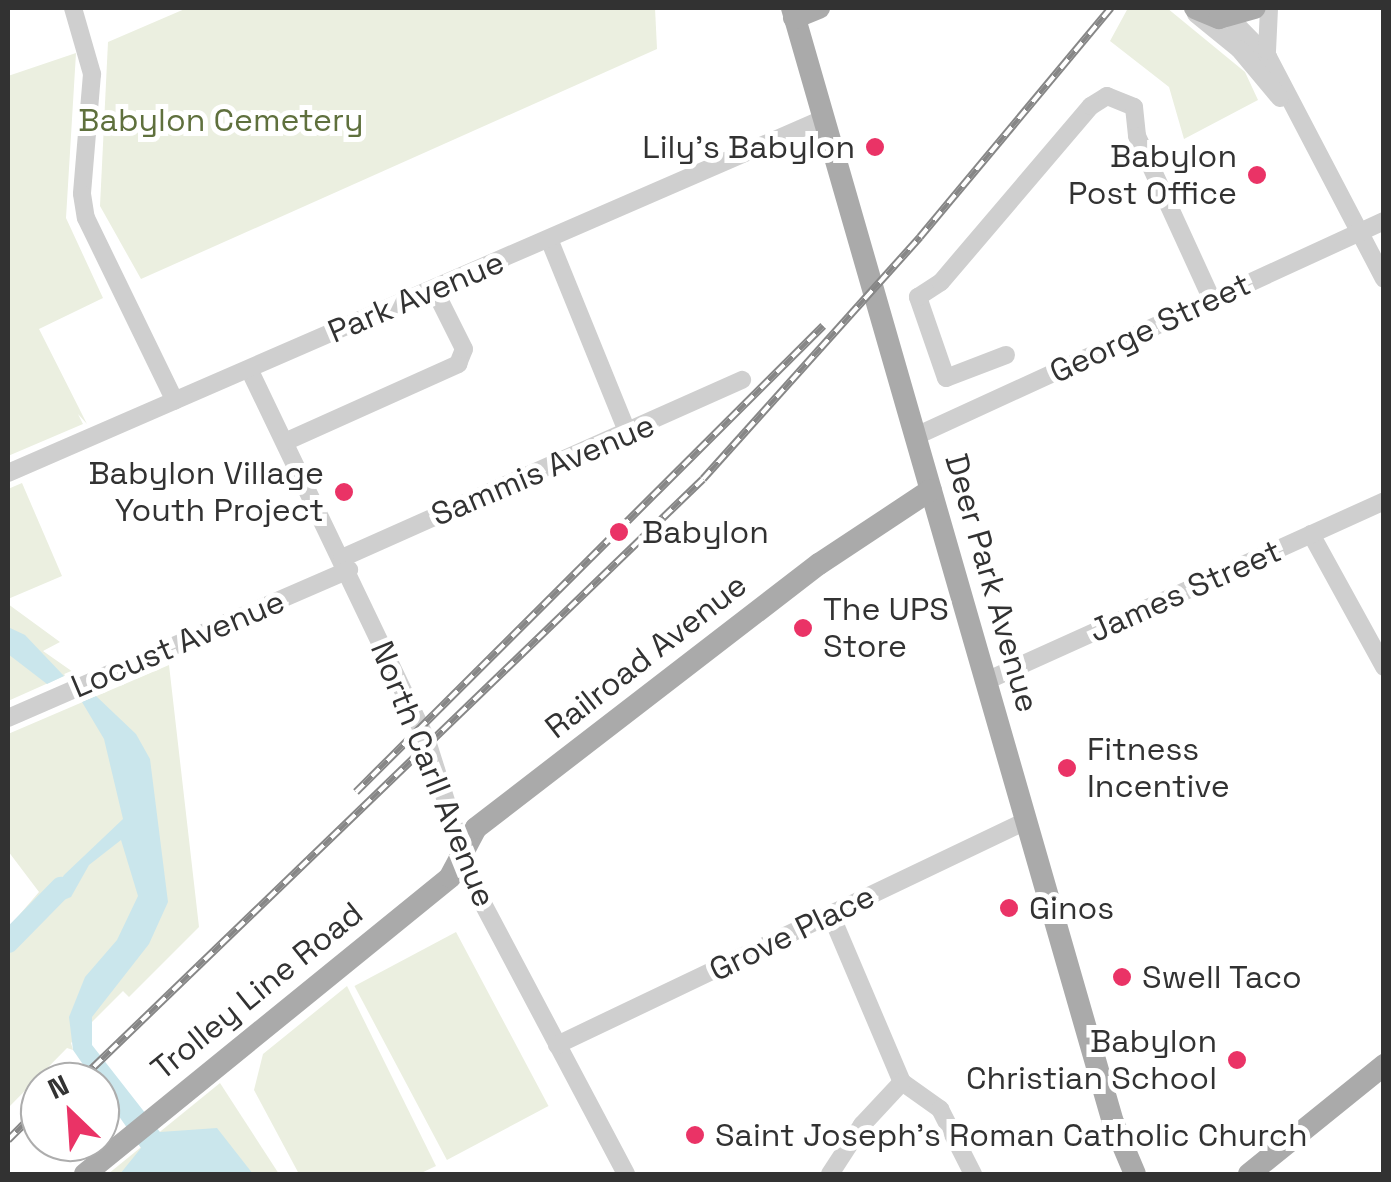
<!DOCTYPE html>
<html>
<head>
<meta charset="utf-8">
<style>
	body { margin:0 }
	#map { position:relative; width:1391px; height:1182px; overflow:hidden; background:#fff; font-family:"Space Grotesk",sans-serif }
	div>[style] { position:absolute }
	.green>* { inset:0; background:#ebefe0; transform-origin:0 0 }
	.water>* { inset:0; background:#cae6ec }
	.river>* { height:22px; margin:-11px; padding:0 11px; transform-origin:11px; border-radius:11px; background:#cae6ec }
	.minor>* { height:18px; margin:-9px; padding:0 9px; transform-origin:9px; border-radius:9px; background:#cfcfcf }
	.major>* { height:22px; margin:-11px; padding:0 11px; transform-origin:11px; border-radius:11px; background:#aaa }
	.rail>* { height:8px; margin-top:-4px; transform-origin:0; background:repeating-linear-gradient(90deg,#fff 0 11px,#878787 0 22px); box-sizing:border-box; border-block:2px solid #878787 }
	.dots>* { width:28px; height:28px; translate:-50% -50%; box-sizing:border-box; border:5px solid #fff; border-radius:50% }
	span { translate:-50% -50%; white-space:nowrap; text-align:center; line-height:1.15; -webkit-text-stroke:10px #fff; paint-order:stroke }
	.park-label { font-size:32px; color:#5f703d }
	.poi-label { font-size:32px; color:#323232 }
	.right { translate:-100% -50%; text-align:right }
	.left { translate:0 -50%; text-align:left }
	.street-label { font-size:32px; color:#323232 }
	.frame { position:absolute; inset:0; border:10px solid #323232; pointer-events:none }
	.north { position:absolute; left:20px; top:1062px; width:100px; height:100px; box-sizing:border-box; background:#fff; border:2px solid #adadad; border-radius:50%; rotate:335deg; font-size:28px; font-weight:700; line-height:40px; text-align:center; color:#323232 }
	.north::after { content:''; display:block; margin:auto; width:35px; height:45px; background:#ea3366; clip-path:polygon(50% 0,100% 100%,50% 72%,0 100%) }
</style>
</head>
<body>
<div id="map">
	<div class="green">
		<i style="clip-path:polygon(187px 8px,655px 8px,657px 49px,141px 279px,100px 206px,108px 42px)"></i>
		<i style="clip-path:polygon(1128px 8px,1167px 8px,1245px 72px,1258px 100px,1184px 139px,1169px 87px,1110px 41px)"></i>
		<i style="clip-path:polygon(76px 53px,66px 218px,103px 298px,39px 329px,87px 424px,78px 414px,83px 424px,8px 456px,8px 76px)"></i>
		<i style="clip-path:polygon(22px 483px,62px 576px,8px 599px,8px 489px)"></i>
		<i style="clip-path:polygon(8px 604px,60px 642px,43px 651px,73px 672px,8px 701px)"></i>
		<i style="clip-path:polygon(169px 665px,199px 927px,129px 997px,123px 991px,71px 1043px,73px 1050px,67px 1048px,8px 1108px,8px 928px,39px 892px,8px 851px,8px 734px)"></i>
		<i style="left:456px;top:932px;width:197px;height:115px;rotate:62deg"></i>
		<i style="clip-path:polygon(347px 986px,436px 1166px,419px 1174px,299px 1174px,254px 1090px,263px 1054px)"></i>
		<i style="clip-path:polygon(220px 1083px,279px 1174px,108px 1174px)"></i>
	</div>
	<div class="water">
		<i style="clip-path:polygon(8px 627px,25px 635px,64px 676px,47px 684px,8px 654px)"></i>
		<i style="clip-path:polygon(96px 696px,136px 734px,150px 759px,168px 902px,149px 944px,92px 1017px,92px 1045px,160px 1132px,217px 1128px,253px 1174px,120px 1174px,141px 1148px,73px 1050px,69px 1017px,85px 977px,117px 940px,138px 896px,121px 840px,89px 865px,71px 897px,44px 908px,64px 875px,123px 819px,104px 739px,82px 702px)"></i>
	</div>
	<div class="river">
		<i style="left:8px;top:942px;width:76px;rotate:-45.5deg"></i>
	</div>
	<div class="minor">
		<i style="left:73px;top:8px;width:69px;rotate:73.9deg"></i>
		<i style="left:92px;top:74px;width:120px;rotate:94.8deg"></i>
		<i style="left:82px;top:194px;width:24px;rotate:81deg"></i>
		<i style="left:86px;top:218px;width:203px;rotate:64.1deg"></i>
		<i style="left:1224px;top:12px;width:63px;rotate:45.6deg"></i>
		<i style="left:1268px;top:57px;width:250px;rotate:62.4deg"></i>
		<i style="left:1196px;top:14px;width:55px;rotate:39.1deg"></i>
		<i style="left:1239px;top:49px;width:64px;rotate:50.1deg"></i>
		<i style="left:1267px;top:51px;width:43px;rotate:-87.3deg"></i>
		<i style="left:549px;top:239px;width:210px;rotate:67.9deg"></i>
		<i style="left:1006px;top:355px;width:64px;rotate:159deg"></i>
		<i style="left:946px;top:378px;width:86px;rotate:-109.1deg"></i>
		<i style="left:918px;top:297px;width:27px;rotate:-33deg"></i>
		<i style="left:941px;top:282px;width:231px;rotate:-49.6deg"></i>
		<i style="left:1091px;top:106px;width:19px;rotate:-32deg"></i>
		<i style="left:1107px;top:96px;width:29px;rotate:22deg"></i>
		<i style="left:1134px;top:107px;width:29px;rotate:84deg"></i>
		<i style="left:1137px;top:136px;width:180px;rotate:65.4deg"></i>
		<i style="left:249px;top:369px;width:412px;rotate:64.4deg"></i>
		<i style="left:427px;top:741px;width:149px;rotate:72.4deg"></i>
		<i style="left:472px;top:883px;width:329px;rotate:62.1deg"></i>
		<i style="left:916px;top:436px;width:515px;rotate:-24.67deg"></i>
		<i style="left:287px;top:441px;width:188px;rotate:-24.2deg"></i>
		<i style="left:458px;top:364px;width:16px;rotate:-68deg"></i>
		<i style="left:464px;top:349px;width:67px;rotate:-116.6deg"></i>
		<i style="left:8px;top:473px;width:889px;rotate:-23.48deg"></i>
		<i style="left:1311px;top:534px;width:152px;rotate:61.2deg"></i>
		<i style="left:342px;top:558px;width:438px;rotate:-24deg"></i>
		<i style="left:986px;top:681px;width:437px;rotate:-24.3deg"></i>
		<i style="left:8px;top:718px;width:372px;rotate:-23.5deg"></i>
		<i style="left:831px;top:915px;width:181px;rotate:67deg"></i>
		<i style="left:902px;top:1082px;width:47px;rotate:35.4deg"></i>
		<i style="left:940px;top:1109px;width:73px;rotate:63.1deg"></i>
		<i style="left:557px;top:1045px;width:520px;rotate:-25.53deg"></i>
		<i style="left:830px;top:1174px;width:59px;rotate:-56.9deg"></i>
		<i style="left:862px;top:1125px;width:59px;rotate:-47.1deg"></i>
	</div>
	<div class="major">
		<i style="left:792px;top:8px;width:1159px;rotate:73.93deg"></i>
		<i style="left:1113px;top:1122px;width:56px;rotate:67.1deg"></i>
		<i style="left:1195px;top:8px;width:26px;rotate:23deg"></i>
		<i style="left:1219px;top:18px;width:37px;rotate:-16deg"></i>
		<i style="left:794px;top:18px;width:27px;rotate:-22deg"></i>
		<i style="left:85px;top:1174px;width:471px;rotate:-39.1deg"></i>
		<i style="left:450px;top:877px;width:55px;rotate:-62deg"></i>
		<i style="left:476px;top:828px;width:433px;rotate:-37.6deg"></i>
		<i style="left:819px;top:564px;width:134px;rotate:-33.5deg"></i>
		<i style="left:1249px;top:1174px;width:174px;rotate:-38.9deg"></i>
	</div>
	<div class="rail">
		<i style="left:356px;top:792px;width:660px;rotate:-44.94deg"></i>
		<i style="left:78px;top:1082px;width:868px;rotate:-43.97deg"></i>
		<i style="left:703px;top:479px;width:325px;rotate:-48.1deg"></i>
		<i style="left:920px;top:237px;width:298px;rotate:-50.2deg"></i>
		<i style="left:8px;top:1140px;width:45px;rotate:-45deg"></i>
	</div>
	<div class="dots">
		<i style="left:875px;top:147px;background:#ea3366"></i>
		<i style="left:1257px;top:175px;background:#ea3366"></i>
		<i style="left:344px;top:492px;background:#ea3366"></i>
		<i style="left:619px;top:532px;background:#ea3366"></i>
		<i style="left:803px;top:628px;background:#ea3366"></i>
		<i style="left:1067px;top:768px;background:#ea3366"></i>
		<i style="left:1009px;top:908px;background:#ea3366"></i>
		<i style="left:1122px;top:977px;background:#ea3366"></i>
		<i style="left:1237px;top:1060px;background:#ea3366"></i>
		<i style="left:695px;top:1135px;background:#ea3366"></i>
	</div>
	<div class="park-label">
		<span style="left:221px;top:120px">Babylon Cemetery</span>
	</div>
	<div class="poi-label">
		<span class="right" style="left:855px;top:147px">Lily's Babylon</span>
		<span class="right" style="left:1237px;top:175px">Babylon<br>Post Office</span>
		<span class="right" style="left:324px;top:492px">Babylon Village<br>Youth Project</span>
		<span class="left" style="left:642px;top:532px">Babylon</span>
		<span class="left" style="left:823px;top:628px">The UPS<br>Store</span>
		<span class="left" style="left:1087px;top:768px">Fitness<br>Incentive</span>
		<span class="left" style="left:1029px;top:908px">Ginos</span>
		<span class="left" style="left:1142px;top:977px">Swell Taco</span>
		<span class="right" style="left:1217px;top:1060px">Babylon<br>Christian School</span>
		<span class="left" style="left:715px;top:1135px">Saint Joseph's Roman Catholic Church</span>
	</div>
	<div class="street-label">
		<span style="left:416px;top:297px;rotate:-23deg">Park Avenue</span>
		<span style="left:1150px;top:328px;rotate:-25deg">George Street</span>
		<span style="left:543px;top:470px;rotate:-23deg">Sammis Avenue</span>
		<span style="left:992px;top:583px;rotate:74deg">Deer Park Avenue</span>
		<span style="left:1185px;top:591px;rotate:-24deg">James Street</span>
		<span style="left:178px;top:644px;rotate:-23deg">Locust Avenue</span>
		<span style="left:646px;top:656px;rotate:-38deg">Railroad Avenue</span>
		<span style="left:433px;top:774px;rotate:68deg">North Carll Avenue</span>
		<span style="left:792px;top:933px;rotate:-26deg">Grove Place</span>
		<span style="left:257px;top:991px;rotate:-39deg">Trolley Line Road</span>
	</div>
	<div class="frame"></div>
	<div class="north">N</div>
</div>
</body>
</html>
